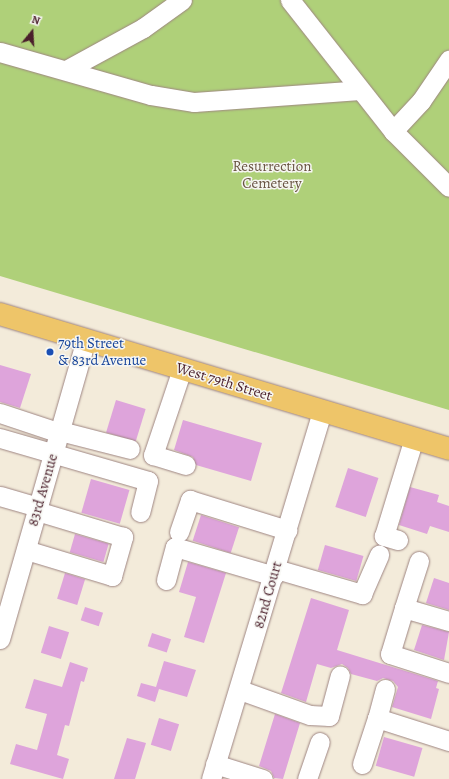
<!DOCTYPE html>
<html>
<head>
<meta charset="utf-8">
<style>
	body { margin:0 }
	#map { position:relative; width:449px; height:779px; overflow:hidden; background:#f3ebda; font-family:Alegreya,serif }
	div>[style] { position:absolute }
	.green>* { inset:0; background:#afd079 }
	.building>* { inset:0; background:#dea4db; transform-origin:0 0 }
	.roads { filter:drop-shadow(0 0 1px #9e8582) drop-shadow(0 0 1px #9e8582) }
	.minor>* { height:19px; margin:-9.5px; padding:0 9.5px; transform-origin:9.5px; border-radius:9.5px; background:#fff }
	.major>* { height:22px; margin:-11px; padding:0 11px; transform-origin:11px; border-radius:11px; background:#eec569 }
	.dots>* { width:11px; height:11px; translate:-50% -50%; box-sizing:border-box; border:2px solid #f6f6f2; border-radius:50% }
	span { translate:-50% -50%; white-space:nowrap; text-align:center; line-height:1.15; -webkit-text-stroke:3px #f6f6f2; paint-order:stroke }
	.park-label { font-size:15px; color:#685442 }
	.transit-label { font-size:15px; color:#164399 }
	.left { translate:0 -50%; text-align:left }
	.street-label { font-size:15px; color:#4a1f2b }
	.north { position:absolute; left:12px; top:12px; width:40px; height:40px; -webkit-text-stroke:3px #f6f6f2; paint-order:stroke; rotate:18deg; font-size:11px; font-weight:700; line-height:16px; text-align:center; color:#4a1f2b }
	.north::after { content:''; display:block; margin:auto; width:14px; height:18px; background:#4a1f2b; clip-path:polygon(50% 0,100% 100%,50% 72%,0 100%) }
</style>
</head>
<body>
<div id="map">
	<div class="green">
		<i style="clip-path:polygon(0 0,449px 0,449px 410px,0 276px)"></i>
	</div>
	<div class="building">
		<i style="clip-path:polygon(0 365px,31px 374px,20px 408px,0 402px)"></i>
		<i style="left:116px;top:400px;width:31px;height:34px;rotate:17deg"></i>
		<i style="clip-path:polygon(183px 420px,262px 443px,251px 481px,196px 465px,193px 457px,174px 450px)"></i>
		<i style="left:348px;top:468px;width:32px;height:41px;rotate:18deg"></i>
		<i style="left:91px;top:479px;width:40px;height:35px;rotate:16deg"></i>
		<i style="clip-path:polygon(410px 487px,439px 495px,437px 502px,449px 506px,449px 532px,430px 526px,427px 534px,399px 525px)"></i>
		<i style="left:201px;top:515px;width:40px;height:27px;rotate:18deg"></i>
		<i style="left:75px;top:534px;width:35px;height:19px;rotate:16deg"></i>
		<i style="left:325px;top:545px;width:40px;height:26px;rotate:16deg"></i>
		<i style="clip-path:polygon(188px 562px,226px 573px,204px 643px,184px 637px,196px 597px,179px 592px)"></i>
		<i style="left:65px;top:573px;width:21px;height:27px;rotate:17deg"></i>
		<i style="clip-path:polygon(434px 578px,449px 583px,449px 610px,426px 603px)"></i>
		<i style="clip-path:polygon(311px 598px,349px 610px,337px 650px,438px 681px,436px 688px,439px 689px,431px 719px,392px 707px,398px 687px,393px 681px,383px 678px,377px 681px,351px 674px,348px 668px,342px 664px,331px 668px,317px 664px,306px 702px,281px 693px)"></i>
		<i style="left:85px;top:607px;width:19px;height:14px;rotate:18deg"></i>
		<i style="clip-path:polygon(422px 625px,449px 632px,444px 660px,414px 650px)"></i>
		<i style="left:49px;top:626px;width:21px;height:28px;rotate:17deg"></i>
		<i style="left:152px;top:633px;width:20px;height:14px;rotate:18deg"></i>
		<i style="clip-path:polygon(164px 661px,196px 670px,187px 697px,159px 689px,155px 702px,137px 696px,141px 683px,156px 687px)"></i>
		<i style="clip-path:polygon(70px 662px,88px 668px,84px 682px,81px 681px,69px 726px,65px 725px,57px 755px,69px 759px,63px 779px,10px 764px,16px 744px,37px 750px,47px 714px,25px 708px,34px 679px,62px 687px)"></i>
		<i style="clip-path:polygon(275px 714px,300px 723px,283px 779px,274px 778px,271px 771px,259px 766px)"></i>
		<i style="left:159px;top:718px;width:21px;height:28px;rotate:17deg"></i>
		<i style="left:384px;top:737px;width:40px;height:30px;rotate:16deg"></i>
		<i style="clip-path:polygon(127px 738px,146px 743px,135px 779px,114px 779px)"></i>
	</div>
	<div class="roads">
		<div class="minor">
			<i style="left:290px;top:0;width:167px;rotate:51.8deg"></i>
			<i style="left:393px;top:131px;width:79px;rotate:45deg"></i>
			<i style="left:0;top:52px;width:157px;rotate:15.9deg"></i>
			<i style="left:151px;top:95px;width:44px;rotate:9.2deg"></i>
			<i style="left:194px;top:102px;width:166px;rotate:-4.1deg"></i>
			<i style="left:66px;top:70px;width:88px;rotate:-28.6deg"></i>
			<i style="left:143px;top:28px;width:48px;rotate:-35.7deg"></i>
			<i style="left:393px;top:131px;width:41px;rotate:-47deg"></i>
			<i style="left:421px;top:101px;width:50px;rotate:-55.7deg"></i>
			<i style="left:182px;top:369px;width:91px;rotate:108.6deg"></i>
			<i style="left:153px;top:455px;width:34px;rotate:17deg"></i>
			<i style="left:0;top:413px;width:63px;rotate:18.4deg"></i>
			<i style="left:60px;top:431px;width:72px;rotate:14.4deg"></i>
			<i style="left:0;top:438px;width:154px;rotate:16.2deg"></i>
			<i style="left:148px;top:481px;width:32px;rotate:104deg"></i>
			<i style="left:0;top:496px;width:40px;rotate:16deg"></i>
			<i style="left:179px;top:532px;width:34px;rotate:-71deg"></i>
			<i style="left:190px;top:500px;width:102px;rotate:17.2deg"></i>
			<i style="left:398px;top:540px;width:15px;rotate:-164deg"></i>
			<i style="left:384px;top:536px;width:102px;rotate:-73deg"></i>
			<i style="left:26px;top:550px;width:90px;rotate:16.8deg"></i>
			<i style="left:112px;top:576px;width:41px;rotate:-74.2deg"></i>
			<i style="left:123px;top:537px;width:90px;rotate:-163.2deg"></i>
			<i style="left:419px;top:561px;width:49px;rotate:107.7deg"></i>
			<i style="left:404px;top:608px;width:47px;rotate:16.1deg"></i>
			<i style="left:276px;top:569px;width:90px;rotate:16.2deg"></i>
			<i style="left:362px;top:594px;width:43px;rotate:-66.4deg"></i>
			<i style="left:166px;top:580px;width:34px;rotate:-75deg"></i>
			<i style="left:175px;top:547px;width:103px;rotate:16.3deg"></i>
			<i style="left:404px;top:608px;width:48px;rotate:106.9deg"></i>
			<i style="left:390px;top:654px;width:62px;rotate:17.9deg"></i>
			<i style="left:0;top:639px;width:311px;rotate:-74deg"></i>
			<i style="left:385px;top:689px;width:30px;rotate:105deg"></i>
			<i style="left:377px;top:718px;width:76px;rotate:17.7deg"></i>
			<i style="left:240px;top:690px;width:74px;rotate:19.7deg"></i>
			<i style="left:310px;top:715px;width:19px;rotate:3deg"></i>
			<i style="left:329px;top:716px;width:42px;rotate:-75deg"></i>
			<i style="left:215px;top:764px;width:50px;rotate:17.4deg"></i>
			<i style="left:362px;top:764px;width:48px;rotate:-71.9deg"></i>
			<i style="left:211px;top:779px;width:384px;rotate:-73.2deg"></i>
			<i style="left:307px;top:779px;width:39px;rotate:-71deg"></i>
		</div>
		<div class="major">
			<i style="left:0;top:314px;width:469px;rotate:16.7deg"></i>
		</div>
	</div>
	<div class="dots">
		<i style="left:50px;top:352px;background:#1a4fb4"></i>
	</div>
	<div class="park-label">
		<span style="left:272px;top:175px">Resurrection<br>Cemetery</span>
	</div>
	<div class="transit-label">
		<span class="left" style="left:58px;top:352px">79th Street<br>&amp; 83rd Avenue</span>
	</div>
	<div class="street-label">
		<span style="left:224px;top:382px;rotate:17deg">West 79th Street</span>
		<span style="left:43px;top:490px;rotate:-74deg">83rd Avenue</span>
		<span style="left:268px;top:595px;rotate:-74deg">82nd Court</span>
	</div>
	<div class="north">N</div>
</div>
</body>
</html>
